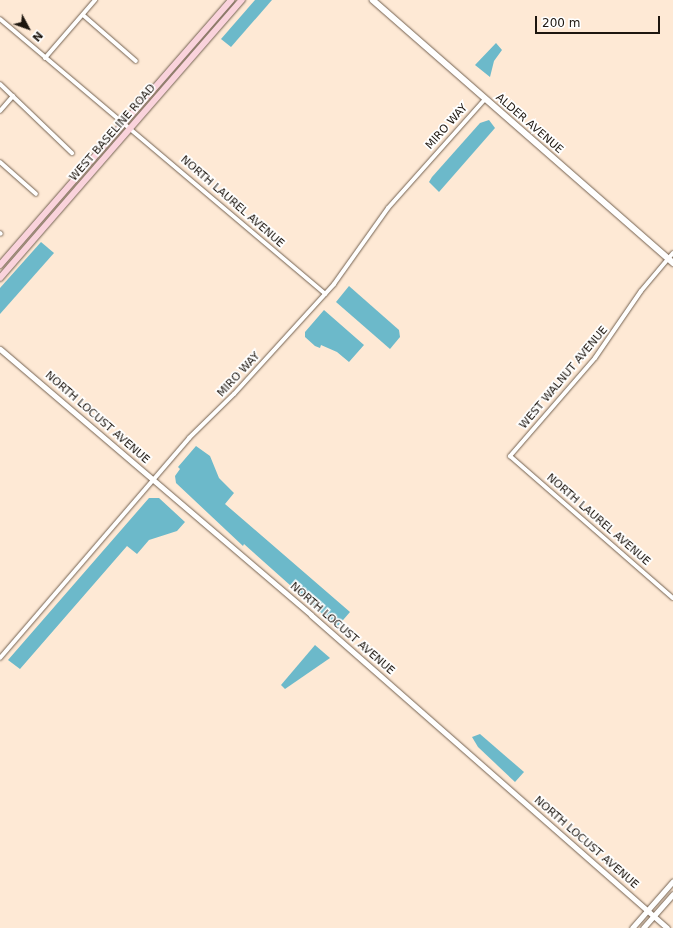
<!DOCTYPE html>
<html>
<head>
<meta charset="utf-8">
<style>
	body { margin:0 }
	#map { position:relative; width:673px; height:928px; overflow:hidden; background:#fee9d5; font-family:"DejaVu Sans",sans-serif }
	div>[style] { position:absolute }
	.water>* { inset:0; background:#6cb9ca }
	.roads { filter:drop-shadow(0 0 1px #736150) drop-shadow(0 0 1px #736150) }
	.minor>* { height:4px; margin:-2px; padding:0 2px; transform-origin:2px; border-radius:2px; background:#fff }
	.tertiary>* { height:5px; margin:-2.5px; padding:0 2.5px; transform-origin:2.5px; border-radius:2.5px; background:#fff }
	.secondary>* { height:5.5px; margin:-2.75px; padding:0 2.75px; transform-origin:2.75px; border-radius:2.75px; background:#fff }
	.primary>* { height:6px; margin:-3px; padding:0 3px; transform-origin:3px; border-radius:3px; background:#fad3dc }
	span { translate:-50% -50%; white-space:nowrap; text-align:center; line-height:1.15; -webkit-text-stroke:3.5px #fff; paint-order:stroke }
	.street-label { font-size:11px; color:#1d160f }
	.north { position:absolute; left:8px; top:8px; width:40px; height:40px; -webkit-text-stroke:3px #fff; paint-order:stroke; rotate:131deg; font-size:11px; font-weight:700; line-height:16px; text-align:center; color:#1d160f }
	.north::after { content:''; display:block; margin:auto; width:14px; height:18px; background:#1d160f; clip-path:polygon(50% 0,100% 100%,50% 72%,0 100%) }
	.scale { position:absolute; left:535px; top:16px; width:125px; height:18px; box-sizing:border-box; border:2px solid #1d160f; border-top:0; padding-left:5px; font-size:12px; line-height:14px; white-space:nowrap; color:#1d160f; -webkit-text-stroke:3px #fff; paint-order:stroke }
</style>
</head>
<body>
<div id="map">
	<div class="water">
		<i style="clip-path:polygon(255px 0,272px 0,231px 47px,221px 39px)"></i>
		<i style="clip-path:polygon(496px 43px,502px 50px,494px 61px,490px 77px,475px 65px)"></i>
		<i style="clip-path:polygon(489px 120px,495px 128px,439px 192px,429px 182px,432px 177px,480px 123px)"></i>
		<i style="clip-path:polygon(41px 242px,54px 253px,0 314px,0 288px)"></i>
		<i style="clip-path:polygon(349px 286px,399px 330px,400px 337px,390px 349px,336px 302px)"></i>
		<i style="clip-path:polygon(324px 310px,364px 345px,349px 362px,337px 352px,321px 345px,320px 348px,315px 346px,305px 337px,305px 332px)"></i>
		<i style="clip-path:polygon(196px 446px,210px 456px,219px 478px,234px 493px,225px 504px,350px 612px,337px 627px,244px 544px,243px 546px,176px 483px,175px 476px,180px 469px,178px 467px)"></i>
		<i style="clip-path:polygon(149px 498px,159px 498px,185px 522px,177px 531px,149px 540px,137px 554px,127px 546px,20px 669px,8px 660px)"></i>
		<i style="clip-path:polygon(315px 645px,330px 658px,285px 689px,281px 685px)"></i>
		<i style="clip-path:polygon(480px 734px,524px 772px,515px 782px,478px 747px,472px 737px)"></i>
	</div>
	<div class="roads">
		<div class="minor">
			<i style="left:83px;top:15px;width:70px;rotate:41deg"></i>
			<i style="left:0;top:19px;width:426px;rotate:40.2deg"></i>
			<i style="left:45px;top:58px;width:77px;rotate:-49.2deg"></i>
			<i style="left:0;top:84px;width:100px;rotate:43.8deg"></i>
			<i style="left:0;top:111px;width:20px;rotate:-49deg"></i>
			<i style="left:0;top:162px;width:48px;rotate:41.6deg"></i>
			<i style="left:0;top:233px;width:1px;rotate:45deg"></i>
			<i style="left:673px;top:253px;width:50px;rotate:130.1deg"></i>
			<i style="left:641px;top:291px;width:81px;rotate:124.5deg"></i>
			<i style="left:595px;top:358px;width:130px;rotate:130.9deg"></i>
			<i style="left:510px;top:456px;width:216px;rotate:41.1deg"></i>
			<i style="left:0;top:658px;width:290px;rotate:-49.3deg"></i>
			<i style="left:189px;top:438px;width:63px;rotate:-44.4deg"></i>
			<i style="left:234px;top:394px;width:149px;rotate:-47.7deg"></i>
			<i style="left:334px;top:284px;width:93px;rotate:-54.6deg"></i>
			<i style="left:388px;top:208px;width:146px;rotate:-48.3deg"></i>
		</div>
		<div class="tertiary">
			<i style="left:0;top:349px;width:409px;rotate:40.5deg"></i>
			<i style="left:311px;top:615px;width:474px;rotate:41.3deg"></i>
			<i style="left:632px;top:928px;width:62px;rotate:-48.9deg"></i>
			<i style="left:643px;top:928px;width:45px;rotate:-48.6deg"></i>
		</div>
		<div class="secondary">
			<i style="left:373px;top:0;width:399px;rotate:41.2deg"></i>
		</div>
		<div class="primary">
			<i style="left:0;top:265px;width:352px;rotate:-48.9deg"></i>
			<i style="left:0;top:278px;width:369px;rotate:-49deg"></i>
		</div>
	</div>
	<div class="street-label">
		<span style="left:529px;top:124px;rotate:41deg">ALDER AVENUE</span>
		<span style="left:447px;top:127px;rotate:-48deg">MIRO WAY</span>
		<span style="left:113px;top:133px;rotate:-49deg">WEST BASELINE ROAD</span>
		<span style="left:232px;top:202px;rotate:41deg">NORTH LAUREL AVENUE</span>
		<span style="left:239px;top:375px;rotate:-47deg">MIRO WAY</span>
		<span style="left:564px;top:378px;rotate:-50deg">WEST WALNUT AVENUE</span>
		<span style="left:97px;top:418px;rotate:41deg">NORTH LOCUST AVENUE</span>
		<span style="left:598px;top:520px;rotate:41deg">NORTH LAUREL AVENUE</span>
		<span style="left:342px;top:629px;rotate:41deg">NORTH LOCUST AVENUE</span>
		<span style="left:586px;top:843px;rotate:41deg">NORTH LOCUST AVENUE</span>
	</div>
	<div class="north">N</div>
	<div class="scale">200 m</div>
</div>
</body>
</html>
